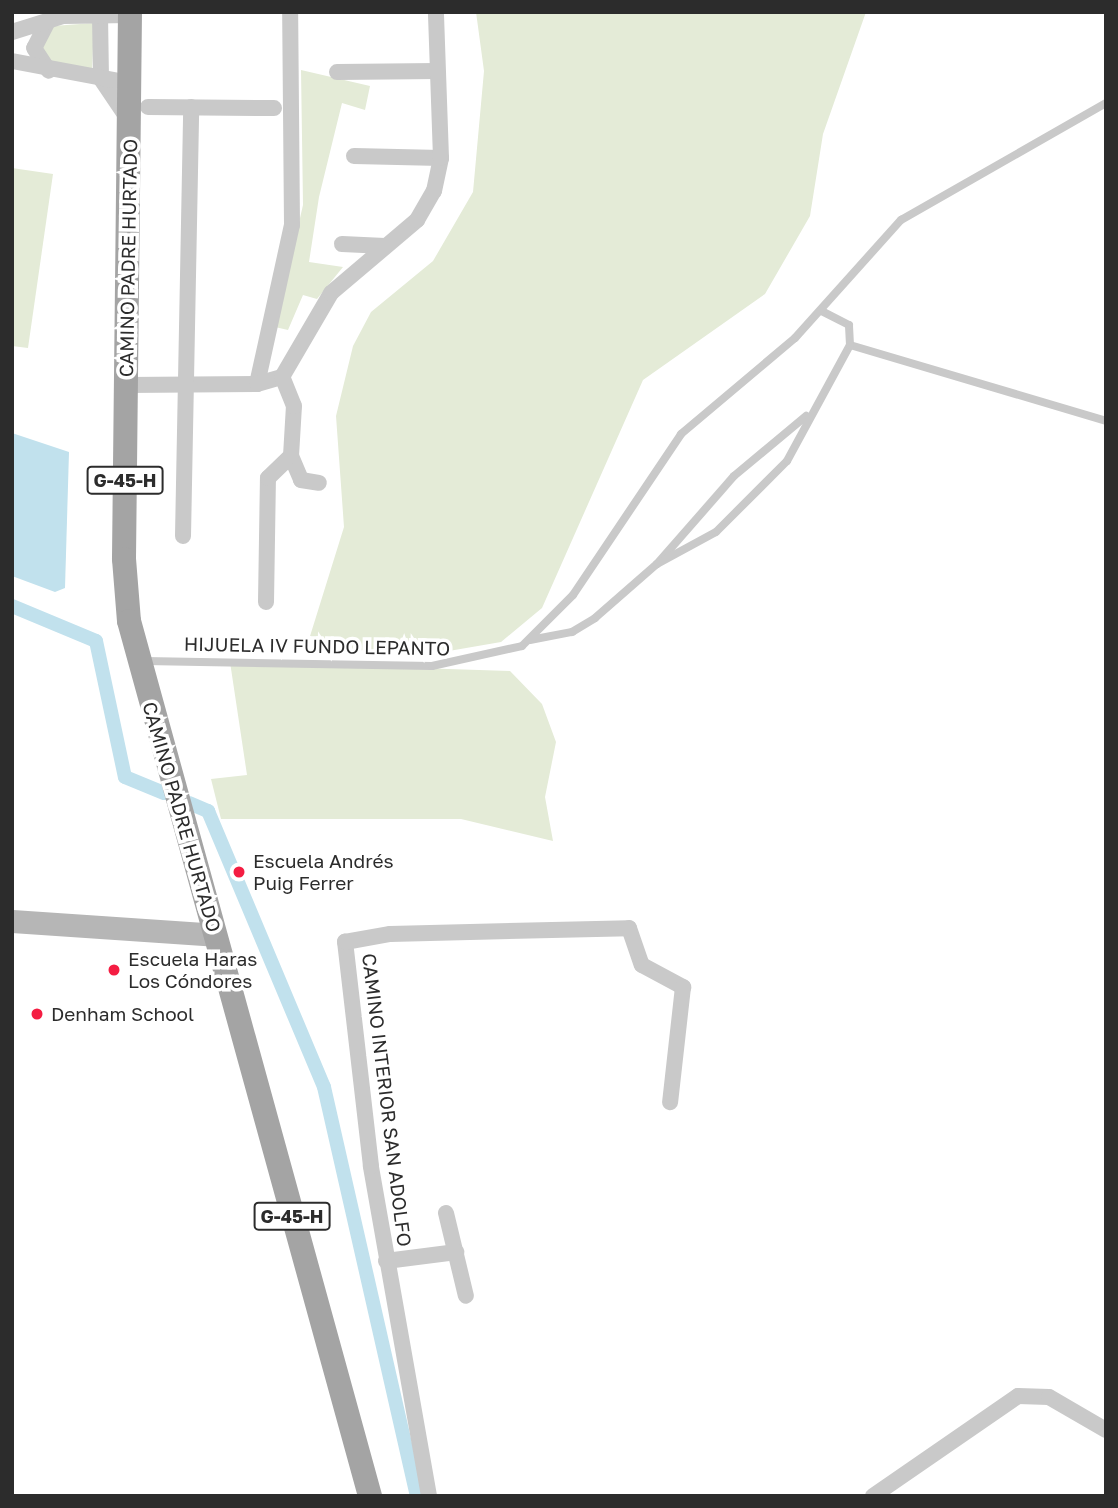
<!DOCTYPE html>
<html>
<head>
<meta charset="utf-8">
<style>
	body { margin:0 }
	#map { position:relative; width:1118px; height:1508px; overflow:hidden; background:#fff; font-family:"Golos Text",sans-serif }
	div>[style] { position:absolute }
	.green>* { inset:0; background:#e4ebd7 }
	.water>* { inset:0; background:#c1e1ed }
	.canal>* { height:14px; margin:-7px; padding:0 7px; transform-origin:7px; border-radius:7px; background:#c1e1ed }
	.service>* { height:8px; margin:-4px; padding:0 4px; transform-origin:4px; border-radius:4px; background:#c9c9c9 }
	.minor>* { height:16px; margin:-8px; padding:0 8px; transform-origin:8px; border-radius:8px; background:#c9c9c9 }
	.secondary>* { height:23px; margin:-11.5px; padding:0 11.5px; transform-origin:11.5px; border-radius:11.5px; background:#b6b6b6 }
	.primary>* { height:24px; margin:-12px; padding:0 12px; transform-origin:12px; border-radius:12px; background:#a4a4a4 }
	.dots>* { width:19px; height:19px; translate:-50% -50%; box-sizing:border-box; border:4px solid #fff; border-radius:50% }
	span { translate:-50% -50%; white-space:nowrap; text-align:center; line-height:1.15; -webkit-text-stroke:7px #fff; paint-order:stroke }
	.shield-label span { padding:2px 5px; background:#fff; border:2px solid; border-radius:5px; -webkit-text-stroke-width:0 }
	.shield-label { font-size:18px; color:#2c2c2c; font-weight:700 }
	.street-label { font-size:19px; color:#2c2c2c }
	.poi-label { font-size:19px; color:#2c2c2c }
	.left { translate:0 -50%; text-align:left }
	.frame { position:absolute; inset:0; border:14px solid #2c2c2c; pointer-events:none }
</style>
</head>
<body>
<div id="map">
	<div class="green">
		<i style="clip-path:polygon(476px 12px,866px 12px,823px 134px,810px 216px,765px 294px,643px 380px,542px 608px,501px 642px,443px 652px,306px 649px,344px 527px,336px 416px,353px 346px,371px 312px,433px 261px,473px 192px,484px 71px)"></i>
		<i style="clip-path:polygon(94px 23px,92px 71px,51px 65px,40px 42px,53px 26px)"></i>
		<i style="clip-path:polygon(301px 70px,370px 86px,365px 110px,342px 103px,319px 197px,309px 262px,343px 267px,317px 299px,303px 295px,288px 330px,275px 327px,303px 205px)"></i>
		<i style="clip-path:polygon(12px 168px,53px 174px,28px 348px,12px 346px)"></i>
		<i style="clip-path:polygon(230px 662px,510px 671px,542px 704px,556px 742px,545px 797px,553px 841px,461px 819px,221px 819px,211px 779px,247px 775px)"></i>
	</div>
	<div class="water">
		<i style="clip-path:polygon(12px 433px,69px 452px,65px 588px,55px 592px,12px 576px)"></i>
	</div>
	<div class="canal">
		<i style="left:12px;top:606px;width:91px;rotate:22.6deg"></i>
		<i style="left:96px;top:641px;width:139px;rotate:78deg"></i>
		<i style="left:125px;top:777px;width:42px;rotate:22.3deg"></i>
		<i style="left:189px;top:803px;width:21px;rotate:23deg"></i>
		<i style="left:208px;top:811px;width:299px;rotate:67.2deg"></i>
		<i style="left:324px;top:1087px;width:419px;rotate:77.2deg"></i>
	</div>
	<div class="service">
		<i style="left:850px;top:345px;width:267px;rotate:16.5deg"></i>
		<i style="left:657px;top:564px;width:117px;rotate:-48.8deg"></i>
		<i style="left:734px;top:476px;width:94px;rotate:-39.8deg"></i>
		<i style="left:530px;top:640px;width:43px;rotate:-10.8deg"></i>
		<i style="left:572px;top:632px;width:27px;rotate:-31deg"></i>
		<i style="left:595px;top:618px;width:82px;rotate:-41.1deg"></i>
		<i style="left:657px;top:564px;width:67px;rotate:-28.5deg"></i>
		<i style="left:716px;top:532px;width:100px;rotate:-45deg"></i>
		<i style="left:787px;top:461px;width:132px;rotate:-61.5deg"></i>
		<i style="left:850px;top:345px;width:20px;rotate:-93deg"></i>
		<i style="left:849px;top:325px;width:30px;rotate:-153deg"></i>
		<i style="left:145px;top:661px;width:287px;rotate:1deg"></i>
		<i style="left:432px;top:666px;width:92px;rotate:-12.5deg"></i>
		<i style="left:522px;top:646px;width:72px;rotate:-45deg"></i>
		<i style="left:573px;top:595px;width:194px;rotate:-56.1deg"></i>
		<i style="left:681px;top:434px;width:149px;rotate:-40.1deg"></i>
		<i style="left:795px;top:338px;width:159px;rotate:-48.1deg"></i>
		<i style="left:901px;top:220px;width:236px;rotate:-29.7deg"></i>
	</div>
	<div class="minor">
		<i style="left:100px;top:15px;width:64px;rotate:89.1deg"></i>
		<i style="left:101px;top:79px;width:48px;rotate:56deg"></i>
		<i style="left:48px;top:21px;width:30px;rotate:117deg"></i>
		<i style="left:34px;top:48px;width:27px;rotate:57deg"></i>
		<i style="left:12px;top:32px;width:53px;rotate:-17.4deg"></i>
		<i style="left:63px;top:16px;width:67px;rotate:-0.9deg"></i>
		<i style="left:12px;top:61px;width:119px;rotate:10.6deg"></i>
		<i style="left:337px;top:72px;width:100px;rotate:-0.6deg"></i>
		<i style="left:148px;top:107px;width:126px;rotate:0.5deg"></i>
		<i style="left:354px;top:156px;width:87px;rotate:1.3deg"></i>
		<i style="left:342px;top:244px;width:43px;rotate:2.7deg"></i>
		<i style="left:257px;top:384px;width:163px;rotate:-77.6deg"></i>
		<i style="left:292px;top:225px;width:213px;rotate:-90.5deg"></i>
		<i style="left:126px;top:385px;width:131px;rotate:-0.4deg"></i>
		<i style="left:257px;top:384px;width:26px;rotate:-16deg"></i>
		<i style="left:282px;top:377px;width:97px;rotate:-59.7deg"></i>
		<i style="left:331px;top:293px;width:113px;rotate:-40.3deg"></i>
		<i style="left:417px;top:220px;width:34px;rotate:-60deg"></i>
		<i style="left:434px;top:191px;width:34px;rotate:-78deg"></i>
		<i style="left:441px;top:158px;width:146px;rotate:-92deg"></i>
		<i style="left:291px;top:456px;width:26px;rotate:67deg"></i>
		<i style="left:301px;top:480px;width:18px;rotate:9deg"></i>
		<i style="left:183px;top:536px;width:429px;rotate:-88.9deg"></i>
		<i style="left:266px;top:602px;width:124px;rotate:-89.1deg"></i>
		<i style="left:268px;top:478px;width:32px;rotate:-44deg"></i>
		<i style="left:291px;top:456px;width:50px;rotate:-86.6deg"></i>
		<i style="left:294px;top:406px;width:31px;rotate:-112deg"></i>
		<i style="left:446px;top:1213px;width:85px;rotate:76.5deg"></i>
		<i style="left:386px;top:1261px;width:71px;rotate:-7.3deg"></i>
		<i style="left:429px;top:1496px;width:335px;rotate:-100deg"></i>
		<i style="left:371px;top:1166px;width:226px;rotate:-96.6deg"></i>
		<i style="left:345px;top:942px;width:46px;rotate:-10.1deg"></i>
		<i style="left:390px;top:934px;width:239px;rotate:-1.4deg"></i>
		<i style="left:629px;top:928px;width:39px;rotate:71deg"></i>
		<i style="left:642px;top:965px;width:47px;rotate:28.2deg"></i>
		<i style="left:683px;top:987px;width:116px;rotate:96.4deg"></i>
		<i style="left:873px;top:1496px;width:176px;rotate:-34.6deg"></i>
		<i style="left:1018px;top:1396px;width:31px;rotate:2deg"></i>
		<i style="left:1049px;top:1397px;width:66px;rotate:30.1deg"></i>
	</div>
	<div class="secondary">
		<i style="left:12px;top:921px;width:203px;rotate:3.9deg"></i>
	</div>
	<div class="primary">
		<i style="left:130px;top:12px;width:547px;rotate:90.63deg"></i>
		<i style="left:124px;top:559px;width:62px;rotate:85.4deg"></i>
		<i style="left:129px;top:621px;width:908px;rotate:74.6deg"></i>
	</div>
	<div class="dots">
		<i style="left:239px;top:872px;background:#f41d42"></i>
		<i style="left:114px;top:970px;background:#f41d42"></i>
		<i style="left:37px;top:1014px;background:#f41d42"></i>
	</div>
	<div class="shield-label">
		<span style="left:125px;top:480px">G-45-H</span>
		<span style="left:292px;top:1216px">G-45-H</span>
	</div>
	<div class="street-label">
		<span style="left:128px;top:258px;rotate:-89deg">CAMINO PADRE HURTADO</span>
		<span style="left:317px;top:646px;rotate:1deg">HIJUELA IV FUNDO LEPANTO</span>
		<span style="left:182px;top:817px;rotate:74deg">CAMINO PADRE HURTADO</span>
		<span style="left:387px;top:1100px;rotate:83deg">CAMINO INTERIOR SAN ADOLFO</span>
	</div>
	<div class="poi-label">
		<span class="left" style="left:253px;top:872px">Escuela Andrés<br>Puig Ferrer</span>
		<span class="left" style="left:128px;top:970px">Escuela Haras<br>Los Cóndores</span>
		<span class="left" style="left:51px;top:1014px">Denham School</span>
	</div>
	<div class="frame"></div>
</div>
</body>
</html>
